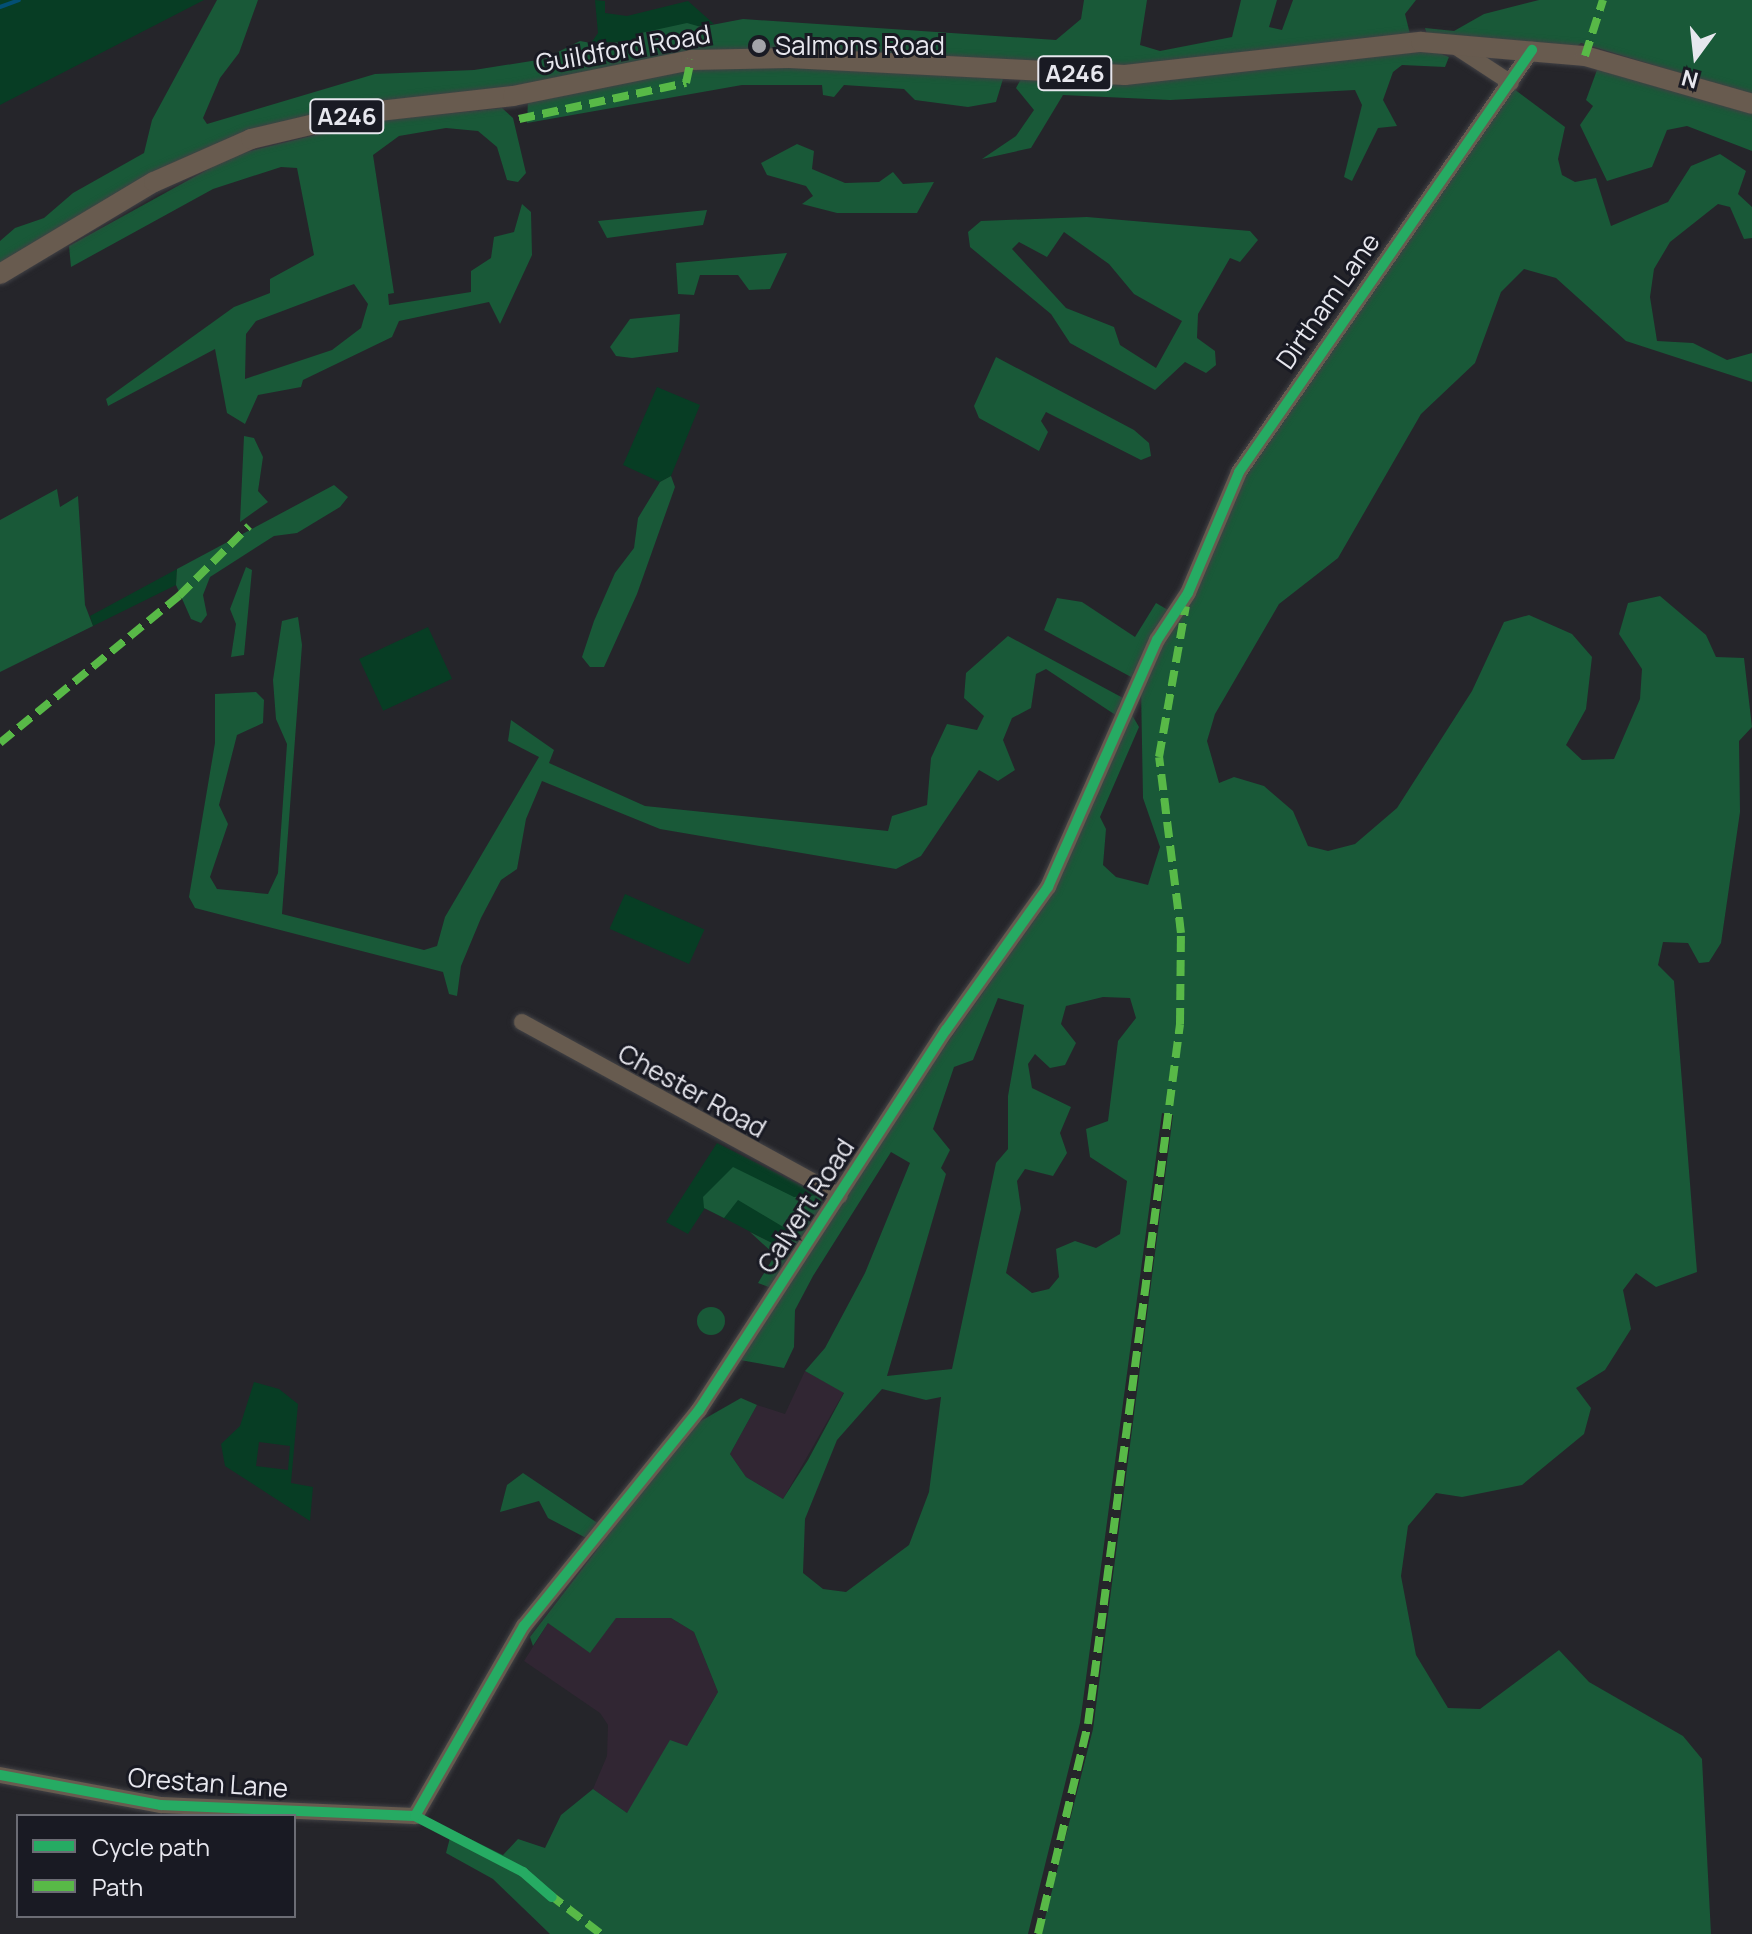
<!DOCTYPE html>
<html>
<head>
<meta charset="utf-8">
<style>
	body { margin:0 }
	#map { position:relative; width:1752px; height:1934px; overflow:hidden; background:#25252a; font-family:Manrope,sans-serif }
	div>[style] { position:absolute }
	.industrial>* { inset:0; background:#312633 }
	.green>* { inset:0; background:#073d24; transform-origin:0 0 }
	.forest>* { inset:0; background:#195938 }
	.round { border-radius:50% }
	.stream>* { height:4px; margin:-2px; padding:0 2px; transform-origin:2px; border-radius:2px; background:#034f74 }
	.roads { filter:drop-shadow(0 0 2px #414145) drop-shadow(0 0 2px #414145) }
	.minor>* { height:16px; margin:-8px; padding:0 8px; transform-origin:8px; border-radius:8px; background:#675b4f }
	.major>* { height:20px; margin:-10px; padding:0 10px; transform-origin:10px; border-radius:10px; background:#685b4f }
	.quiet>* { height:8px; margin-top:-4px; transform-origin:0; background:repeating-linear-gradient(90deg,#58b947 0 16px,transparent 0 24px) }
	.cycleway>* { height:10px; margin:-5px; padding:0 5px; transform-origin:5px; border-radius:5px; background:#26ab63 }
	.dots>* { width:22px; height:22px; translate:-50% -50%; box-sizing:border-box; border:4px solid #191a23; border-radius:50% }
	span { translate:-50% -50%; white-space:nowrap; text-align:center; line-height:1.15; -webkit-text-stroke:6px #191a23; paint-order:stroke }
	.shield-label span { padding:2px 6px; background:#191a23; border:2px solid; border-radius:6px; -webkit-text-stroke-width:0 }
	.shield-label { font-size:24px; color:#e7e7ee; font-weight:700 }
	.poi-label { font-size:26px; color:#e7e7ee }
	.left { translate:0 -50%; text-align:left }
	.street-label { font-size:26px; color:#e7e7ee }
	.legend { position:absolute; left:16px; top:1814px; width:280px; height:104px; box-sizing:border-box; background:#191a23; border:2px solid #6b6c74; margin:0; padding:10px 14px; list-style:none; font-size:24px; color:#e7e7ee }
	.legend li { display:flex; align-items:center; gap:16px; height:40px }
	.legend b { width:40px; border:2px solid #6b6c74 }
	.north { position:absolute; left:1656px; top:16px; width:80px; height:80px; -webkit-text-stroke:6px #191a23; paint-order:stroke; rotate:195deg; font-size:22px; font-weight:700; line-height:32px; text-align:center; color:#e7e7ee }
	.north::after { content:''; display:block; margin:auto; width:28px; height:36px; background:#e7e7ee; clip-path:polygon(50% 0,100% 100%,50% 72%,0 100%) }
</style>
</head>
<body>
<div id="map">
	<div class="industrial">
		<i style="clip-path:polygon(805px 1371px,844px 1392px,783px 1499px,746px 1477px,730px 1454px,757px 1405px,785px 1414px)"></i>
		<i style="clip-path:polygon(630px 1617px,671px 1618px,694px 1632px,718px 1692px,687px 1746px,627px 1813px,593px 1789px,607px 1756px,608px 1725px,600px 1713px,524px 1661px,548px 1623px)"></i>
	</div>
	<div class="green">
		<i style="clip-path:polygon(0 0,204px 0,0 105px)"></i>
		<i style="clip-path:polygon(595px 0,605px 1px,605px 13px,627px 16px,688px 1px,714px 24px,641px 33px,634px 41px,591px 43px,598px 33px)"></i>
		<i style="clip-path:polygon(657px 387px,700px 405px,671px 476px,660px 482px,623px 465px)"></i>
		<i style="clip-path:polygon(177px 569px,176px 585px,93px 626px,90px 616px)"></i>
		<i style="left:428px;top:627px;width:57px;height:76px;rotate:65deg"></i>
		<i style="left:625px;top:894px;width:87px;height:38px;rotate:24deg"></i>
		<i style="clip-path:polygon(717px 1143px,820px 1195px,824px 1209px,796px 1256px,705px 1208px,688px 1234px,666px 1222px)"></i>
		<i style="clip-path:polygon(evenodd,254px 1382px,279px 1389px,298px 1404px,291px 1483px,313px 1487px,310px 1521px,225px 1466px,221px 1444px,240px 1426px,254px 1382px,259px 1442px,290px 1446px,288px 1470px,256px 1466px,259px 1442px)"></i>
	</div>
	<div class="forest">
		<i style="clip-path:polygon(217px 0,258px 0,239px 53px,220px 78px,203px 118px,207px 124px,375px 74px,474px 70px,544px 59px,580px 41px,591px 43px,591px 52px,608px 52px,608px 43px,633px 41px,641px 33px,687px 23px,701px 27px,743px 19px,1056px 40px,1081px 19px,1084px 0,1147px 0,1140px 45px,1160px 51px,1232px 37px,1241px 0,1277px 0,1269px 27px,1282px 30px,1293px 0,1416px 0,1405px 14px,1411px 38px,1285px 47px,1139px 71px,791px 52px,252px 133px,0 267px,0 241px,15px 228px,44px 218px,73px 193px,144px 153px,152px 120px)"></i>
		<i style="clip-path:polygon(1539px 0,1752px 0,1752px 95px,1581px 43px,1573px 49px,1427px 34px,1425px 28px,1454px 31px,1484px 14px)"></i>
		<i style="clip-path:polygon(1434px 51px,1449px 57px,1445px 67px,1402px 65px,1393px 72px,1383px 100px,1397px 126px,1378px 128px,1352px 181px,1344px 177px,1362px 105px,1355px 90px,1170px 100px,1063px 95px,1031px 148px,982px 159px,1016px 136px,1034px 110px,1016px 88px,1022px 77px)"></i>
		<i style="clip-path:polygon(679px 65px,835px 68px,1003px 79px,996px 102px,968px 107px,915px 100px,904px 89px,844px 85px,834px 97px,823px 95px,822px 85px,742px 85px,527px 123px,528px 100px)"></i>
		<i style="clip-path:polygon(1610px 66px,1752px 110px,1752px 151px,1687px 126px,1667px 130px,1652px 167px,1607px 181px,1580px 125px,1593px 106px,1586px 100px,1597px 70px)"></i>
		<i style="clip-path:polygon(evenodd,1514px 89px,1565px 127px,1558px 159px,1562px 175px,1575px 182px,1596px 178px,1611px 226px,1668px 202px,1691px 166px,1720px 154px,1746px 171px,1738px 194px,1752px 207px,1752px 238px,1744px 239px,1730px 207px,1718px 204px,1670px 242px,1654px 269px,1650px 297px,1657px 341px,1693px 343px,1727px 360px,1752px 353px,1752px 382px,1626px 341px,1556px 278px,1524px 269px,1501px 292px,1475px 363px,1421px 414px,1338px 558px,1279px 604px,1215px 714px,1207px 741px,1219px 783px,1234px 777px,1264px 786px,1293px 811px,1308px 846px,1328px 851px,1355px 844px,1397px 808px,1472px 691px,1504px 622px,1529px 615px,1572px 634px,1592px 657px,1586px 709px,1566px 745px,1582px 760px,1614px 759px,1640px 699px,1642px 669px,1619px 634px,1628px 603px,1660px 596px,1706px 635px,1716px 657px,1744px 658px,1752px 727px,1739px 741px,1740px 812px,1721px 943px,1709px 962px,1699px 963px,1688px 943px,1663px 942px,1658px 965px,1674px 981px,1697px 1272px,1656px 1287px,1636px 1273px,1623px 1290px,1631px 1329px,1605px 1370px,1576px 1388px,1591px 1408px,1584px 1434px,1522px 1485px,1462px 1497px,1436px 1493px,1408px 1526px,1401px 1576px,1416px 1655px,1448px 1708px,1480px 1709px,1559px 1650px,1589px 1682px,1683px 1736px,1702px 1759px,1711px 1934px,1041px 1934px,1093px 1729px,1173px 1115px,1162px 1113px,1080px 1723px,1028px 1934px,550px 1934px,493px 1879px,446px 1853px,452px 1830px,503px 1855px,518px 1839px,545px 1848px,561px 1815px,593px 1789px,627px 1813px,670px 1740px,687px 1746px,718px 1692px,694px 1632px,671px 1618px,616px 1618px,590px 1653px,548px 1623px,533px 1646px,530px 1637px,692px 1426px,741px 1398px,757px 1405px,730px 1454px,746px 1477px,783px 1499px,808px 1460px,844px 1393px,805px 1371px,825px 1348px,865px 1273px,910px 1163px,891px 1152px,813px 1276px,795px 1310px,794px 1347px,784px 1368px,740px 1360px,909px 1097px,1053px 894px,1076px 826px,1132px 715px,1139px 727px,1100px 817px,1106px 829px,1103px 865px,1116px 877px,1148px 885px,1160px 847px,1143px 798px,1141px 688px,1184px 604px,1194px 599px,1246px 476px,1514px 89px,1103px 997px,1130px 998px,1136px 1018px,1118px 1041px,1108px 1121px,1086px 1129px,1090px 1157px,1127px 1181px,1120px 1234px,1096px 1248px,1075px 1241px,1056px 1249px,1059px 1277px,1049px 1289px,1032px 1293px,1006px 1273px,1021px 1209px,1017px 1181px,1025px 1169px,1053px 1176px,1067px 1153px,1060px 1133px,1071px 1107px,1032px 1088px,1028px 1064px,1035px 1054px,1050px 1068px,1065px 1065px,1076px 1043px,1061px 1024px,1066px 1006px,1103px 997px,1514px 89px,998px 998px,1024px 1005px,1008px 1096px,1008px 1149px,996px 1163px,952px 1369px,887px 1376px,946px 1174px,941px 1168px,950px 1150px,933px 1129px,954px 1067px,973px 1060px,998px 998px,1514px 89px,882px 1389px,926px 1400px,941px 1397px,929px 1492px,909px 1545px,846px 1592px,823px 1589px,803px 1573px,805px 1519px,837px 1440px,882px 1389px)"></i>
		<i style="clip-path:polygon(evenodd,502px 108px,513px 118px,526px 173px,518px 182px,507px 180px,497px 147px,478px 131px,446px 128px,399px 136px,373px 155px,394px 293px,388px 294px,389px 305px,471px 292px,471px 271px,491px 258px,494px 237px,514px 232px,522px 204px,531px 212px,532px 255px,500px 324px,489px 302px,399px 321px,392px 337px,303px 380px,301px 387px,258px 395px,245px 424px,227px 413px,215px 349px,108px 406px,106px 399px,234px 307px,270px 293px,270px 279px,314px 255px,297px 168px,281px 167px,213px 189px,71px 267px,69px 246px,234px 155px,372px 121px,502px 108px,354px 284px,368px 304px,361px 328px,332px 350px,245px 379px,246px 334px,256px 321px,354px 284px)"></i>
		<i style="clip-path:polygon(797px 144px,814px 151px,812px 169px,845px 183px,879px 182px,893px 172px,903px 184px,934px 182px,917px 213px,837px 213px,802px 204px,813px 196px,806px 186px,767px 175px,761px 163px)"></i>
		<i style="clip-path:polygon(707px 210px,703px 225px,607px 238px,598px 221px)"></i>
		<i style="clip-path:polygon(evenodd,1087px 217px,1250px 231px,1258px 240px,1240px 262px,1230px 258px,1198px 314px,1197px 338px,1215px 351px,1216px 365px,1206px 373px,1185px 362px,1155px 390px,1070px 343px,1051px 314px,970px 247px,968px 232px,981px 221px,1087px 217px,1064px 232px,1109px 264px,1134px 294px,1182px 321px,1156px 368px,1120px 345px,1114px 327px,1066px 308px,1012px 249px,1019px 242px,1047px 257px,1064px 232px)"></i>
		<i style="clip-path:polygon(787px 253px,770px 289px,749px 290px,738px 275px,700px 275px,694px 295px,678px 294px,676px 263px)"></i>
		<i style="clip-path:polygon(680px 314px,678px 352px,632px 358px,616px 356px,610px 347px,630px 319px)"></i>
		<i style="clip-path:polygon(996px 357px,1134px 430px,1149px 443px,1151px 456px,1141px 460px,1046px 412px,1041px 421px,1048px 432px,1039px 451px,979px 418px,974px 406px)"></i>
		<i style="clip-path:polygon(244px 436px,254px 438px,263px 457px,258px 491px,268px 502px,240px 522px)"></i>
		<i style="clip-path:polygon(671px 476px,675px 487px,637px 594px,604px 667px,590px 667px,582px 657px,594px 621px,615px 573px,634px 548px,638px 518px,660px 482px)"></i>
		<i style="clip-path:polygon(334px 485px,348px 497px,340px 507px,297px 533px,274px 536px,210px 577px,203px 595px,207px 615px,201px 623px,191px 619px,176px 585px,177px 569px)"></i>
		<i style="clip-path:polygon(57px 489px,60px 507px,78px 496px,85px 605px,93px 626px,0 672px,0 520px)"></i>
		<i style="clip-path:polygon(246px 567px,252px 570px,244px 655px,231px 657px,236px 624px,230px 609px)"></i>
		<i style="clip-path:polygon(1057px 598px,1082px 602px,1135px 637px,1156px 603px,1168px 610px,1133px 678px,1044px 630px)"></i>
		<i style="clip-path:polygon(298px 617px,302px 645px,282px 914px,424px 950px,437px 946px,445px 917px,539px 757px,508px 741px,511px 720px,554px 750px,549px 763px,645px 806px,888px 831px,892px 816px,927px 805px,931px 758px,947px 724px,977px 730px,984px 716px,964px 698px,966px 673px,1008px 636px,1123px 698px,1117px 716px,1046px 669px,1036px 674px,1031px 708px,1012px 718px,1003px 740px,1015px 770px,998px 781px,979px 770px,921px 856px,896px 869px,660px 829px,542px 781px,526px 819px,517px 869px,501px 880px,481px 918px,461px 966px,457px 996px,449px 994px,443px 972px,195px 908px,189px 897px,215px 743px,215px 694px,256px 692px,264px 700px,263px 723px,237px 735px,219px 805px,228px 824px,210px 877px,217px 889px,268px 894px,278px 873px,287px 744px,276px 719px,273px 680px,282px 621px)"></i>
		<i style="clip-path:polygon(733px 1167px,794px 1197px,820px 1195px,824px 1209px,774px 1289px,758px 1283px,775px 1255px,750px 1232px,784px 1249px,790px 1231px,738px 1200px,724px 1218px,704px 1208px,703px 1197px)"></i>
		<i class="round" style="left:697px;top:1307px;width:28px;height:28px"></i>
		<i style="clip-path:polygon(523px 1473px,599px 1524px,588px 1539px,548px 1518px,539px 1501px,500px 1512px,507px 1485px)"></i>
	</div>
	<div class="stream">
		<i style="left:0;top:7px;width:20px;rotate:-20deg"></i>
	</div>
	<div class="roads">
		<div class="minor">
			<i style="left:1453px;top:45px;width:69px;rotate:33.2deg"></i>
			<i style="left:522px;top:1022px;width:362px;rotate:28.7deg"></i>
			<i style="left:0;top:1775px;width:164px;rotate:10.6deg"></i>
			<i style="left:161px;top:1805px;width:254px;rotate:2.5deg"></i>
			<i style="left:415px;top:1816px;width:219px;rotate:-60.2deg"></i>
			<i style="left:524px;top:1626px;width:278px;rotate:-51deg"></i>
			<i style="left:699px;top:1410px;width:453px;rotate:-57deg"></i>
			<i style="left:946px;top:1030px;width:176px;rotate:-54.5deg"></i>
			<i style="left:1048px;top:887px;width:270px;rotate:-66.2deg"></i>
			<i style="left:1157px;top:640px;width:56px;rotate:-56.6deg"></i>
			<i style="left:1188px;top:593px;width:131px;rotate:-67.1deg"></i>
			<i style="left:1239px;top:472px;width:514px;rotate:-55.23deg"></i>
		</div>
		<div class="major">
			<i style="left:0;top:274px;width:179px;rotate:-30.9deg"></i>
			<i style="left:154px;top:182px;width:106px;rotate:-23.9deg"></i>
			<i style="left:251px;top:139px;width:113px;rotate:-13.3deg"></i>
			<i style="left:361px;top:113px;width:153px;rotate:-6.4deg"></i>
			<i style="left:513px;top:96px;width:182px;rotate:-11.4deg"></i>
			<i style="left:691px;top:60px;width:98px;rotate:-1.2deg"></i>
			<i style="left:789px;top:58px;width:336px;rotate:2.9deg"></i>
			<i style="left:1125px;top:75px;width:298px;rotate:-6.4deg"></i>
			<i style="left:1421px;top:42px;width:165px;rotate:4.9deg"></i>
			<i style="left:1585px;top:56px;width:174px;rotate:16deg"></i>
		</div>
	</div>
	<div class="quiet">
		<i style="left:1585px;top:56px;width:59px;rotate:-72.2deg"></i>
		<i style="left:519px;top:119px;width:171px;rotate:-12.2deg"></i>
		<i style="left:686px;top:83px;width:24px;rotate:-78deg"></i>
		<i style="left:0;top:743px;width:232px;rotate:-39.4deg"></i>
		<i style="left:179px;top:596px;width:99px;rotate:-45deg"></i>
		<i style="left:549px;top:1894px;width:66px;rotate:37.6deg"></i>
		<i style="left:1038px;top:1934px;width:216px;rotate:-76.6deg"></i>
		<i style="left:1088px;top:1724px;width:706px;rotate:-82.51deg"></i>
		<i style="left:1180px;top:1024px;width:91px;rotate:-89.4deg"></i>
		<i style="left:1181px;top:933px;width:177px;rotate:-97.1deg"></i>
		<i style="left:1159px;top:757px;width:153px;rotate:-79.9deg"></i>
	</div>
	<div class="cycleway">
		<i style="left:0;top:1775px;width:164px;rotate:10.6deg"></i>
		<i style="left:161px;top:1805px;width:254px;rotate:2.5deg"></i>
		<i style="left:415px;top:1816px;width:122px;rotate:27.4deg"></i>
		<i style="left:523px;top:1872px;width:38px;rotate:41deg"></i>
		<i style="left:415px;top:1816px;width:219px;rotate:-60.2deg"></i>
		<i style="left:524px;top:1626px;width:278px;rotate:-51deg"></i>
		<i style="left:699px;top:1410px;width:453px;rotate:-57deg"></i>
		<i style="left:946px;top:1030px;width:176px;rotate:-54.5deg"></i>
		<i style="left:1048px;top:887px;width:270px;rotate:-66.2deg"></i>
		<i style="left:1157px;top:640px;width:56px;rotate:-56.6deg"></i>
		<i style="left:1188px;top:593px;width:131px;rotate:-67.1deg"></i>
		<i style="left:1239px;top:472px;width:514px;rotate:-55.23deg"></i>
	</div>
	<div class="dots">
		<i style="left:759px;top:46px;background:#a3a3a9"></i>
	</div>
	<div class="shield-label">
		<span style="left:1075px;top:73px">A246</span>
		<span style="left:347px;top:116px">A246</span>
	</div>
	<div class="poi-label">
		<span class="left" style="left:775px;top:46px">Salmons Road</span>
	</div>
	<div class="street-label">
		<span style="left:623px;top:49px;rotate:-10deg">Guildford Road</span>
		<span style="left:1328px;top:301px;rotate:-55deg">Dirtham Lane</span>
		<span style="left:692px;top:1091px;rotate:29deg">Chester Road</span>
		<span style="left:806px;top:1206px;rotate:-57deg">Calvert Road</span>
		<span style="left:208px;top:1783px;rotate:4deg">Orestan Lane</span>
	</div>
	<ul class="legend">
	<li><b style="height:10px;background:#26ab63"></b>Cycle path</li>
	<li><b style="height:10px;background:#58b947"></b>Path</li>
	</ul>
	<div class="north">N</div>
</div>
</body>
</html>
